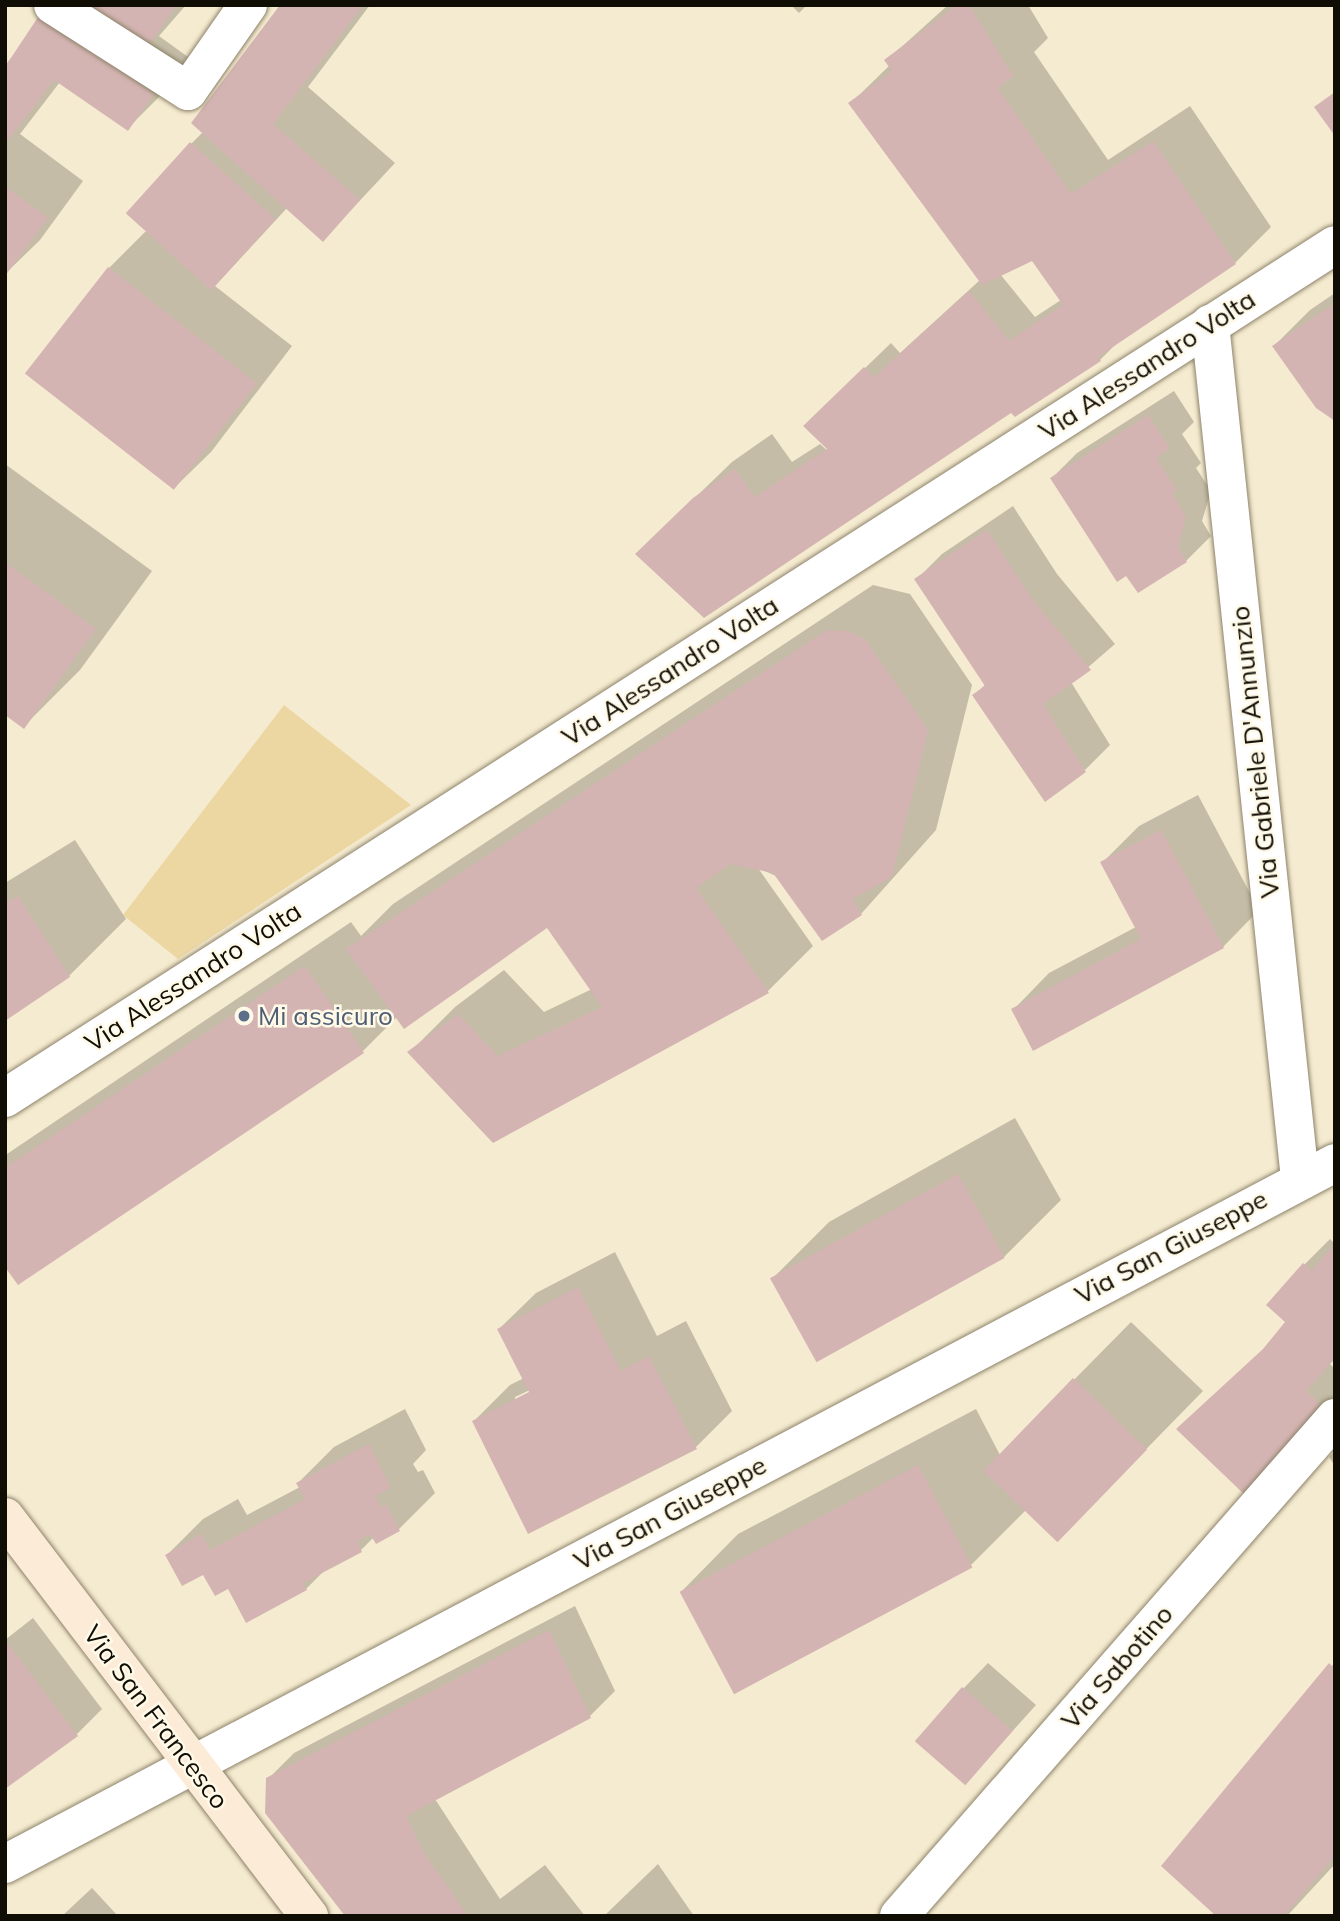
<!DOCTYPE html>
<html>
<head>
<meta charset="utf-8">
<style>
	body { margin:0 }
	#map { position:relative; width:1340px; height:1921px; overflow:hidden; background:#f5ebd0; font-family:Mulish,sans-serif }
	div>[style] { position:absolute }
	.green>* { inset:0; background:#ecd7a3 }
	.shadow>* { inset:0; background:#0003 }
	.building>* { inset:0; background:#d4b4b2; transform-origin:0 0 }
	.roads { filter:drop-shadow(0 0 2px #8d836b) drop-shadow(0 0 2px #8d836b) }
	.street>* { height:38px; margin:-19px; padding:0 19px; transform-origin:19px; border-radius:19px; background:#fff }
	.secondary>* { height:38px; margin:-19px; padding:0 19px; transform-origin:19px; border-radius:19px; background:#fcecd7 }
	.dots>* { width:19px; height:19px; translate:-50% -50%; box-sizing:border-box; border:4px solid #fff9e8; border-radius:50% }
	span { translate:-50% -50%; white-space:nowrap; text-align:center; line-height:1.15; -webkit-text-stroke:5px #fff9e8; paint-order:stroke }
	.street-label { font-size:26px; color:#100d05 }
	.service-label { font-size:26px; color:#4e5e75 }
	.left { translate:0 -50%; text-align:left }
	.frame { position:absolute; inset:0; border:7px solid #100d05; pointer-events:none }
</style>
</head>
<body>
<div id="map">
	<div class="green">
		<i style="clip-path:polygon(284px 705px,411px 805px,178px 959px,123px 915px)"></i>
	</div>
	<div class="shadow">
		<i style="clip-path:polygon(51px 5px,186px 5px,159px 36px,188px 57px,163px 93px,127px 129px,60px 82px,20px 134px,83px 181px,40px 240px,5px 274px,5px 66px)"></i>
		<i style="clip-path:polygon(282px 5px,370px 5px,308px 87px,395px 163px,323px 240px,287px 208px,215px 286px,292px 346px,211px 452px,174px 488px,109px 268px,146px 231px,191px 144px,204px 131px)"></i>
		<i style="clip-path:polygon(791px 5px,807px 5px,799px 13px)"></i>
		<i style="clip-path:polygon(evenodd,948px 5px,1028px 5px,1048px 38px,1034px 52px,1108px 160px,1190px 106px,1271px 227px,1235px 263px,1117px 343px,1100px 360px,1011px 411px,704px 616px,674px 518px,732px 462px,772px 434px,792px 462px,820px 444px,876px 495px,831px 401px,891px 343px,900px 353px,980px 280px,851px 103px,890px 65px,887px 60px,948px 5px,1032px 258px,1061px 300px,1035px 317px,1000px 274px,1032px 258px)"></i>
		<i style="clip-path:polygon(1335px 293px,1335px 417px,1274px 346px,1310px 310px)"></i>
		<i style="clip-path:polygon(1174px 391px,1194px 422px,1182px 434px,1201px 463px,1196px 468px,1211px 491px,1202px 521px,1211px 536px,1186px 561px,1052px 478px,1077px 453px)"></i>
		<i style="clip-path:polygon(5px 464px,152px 571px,80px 670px,23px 727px,5px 713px)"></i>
		<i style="clip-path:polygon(1013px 506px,1057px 574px,1115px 644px,1071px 682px,1110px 745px,1085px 770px,974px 695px,986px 684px,917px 579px,942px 554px)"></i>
		<i style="clip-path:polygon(873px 585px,910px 594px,972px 685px,936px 830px,861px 914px,758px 868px,813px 946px,768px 991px,493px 1141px,410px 1052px,455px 1007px,504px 970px,544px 1012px,592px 989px,548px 926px,397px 1017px,363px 1051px,5px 1263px,7px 1154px,351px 922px,361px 936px,393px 904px)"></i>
		<i style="clip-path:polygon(1198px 795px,1259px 910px,1223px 947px,1013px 1010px,1049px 973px,1136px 927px,1103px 862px,1139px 826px)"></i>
		<i style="clip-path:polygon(75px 840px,126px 919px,69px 976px,5px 1018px,5px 883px)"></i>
		<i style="clip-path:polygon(1015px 1118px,1061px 1200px,1004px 1257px,772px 1279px,829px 1222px)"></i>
		<i style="clip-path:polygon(1330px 1239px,1335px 1244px,1335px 1359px,1330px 1364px,1335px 1369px,1335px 1397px,1273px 1469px,1287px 1321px,1304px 1265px)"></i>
		<i style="clip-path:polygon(evenodd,615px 1252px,657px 1336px,686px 1321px,732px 1411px,696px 1447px,474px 1421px,510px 1385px,524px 1378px,499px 1329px,536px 1293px,615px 1252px,536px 1387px,537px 1390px,515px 1401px,515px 1397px,536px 1387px)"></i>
		<i style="clip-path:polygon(1131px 1322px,1203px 1391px,1113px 1483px,1026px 1510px,971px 1565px,682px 1591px,738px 1534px,976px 1409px,1000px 1455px)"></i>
		<i style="clip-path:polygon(405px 1409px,426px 1450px,413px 1464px,418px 1472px,423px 1470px,435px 1493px,399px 1529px,374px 1537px,361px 1550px,327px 1568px,306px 1589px,247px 1620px,229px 1587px,167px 1555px,203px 1519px,238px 1499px,247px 1515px,300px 1487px,298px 1483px,334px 1447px)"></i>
		<i style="clip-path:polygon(1335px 1451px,1335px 1466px,1329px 1457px)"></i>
		<i style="clip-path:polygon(575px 1606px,615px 1691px,590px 1716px,435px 1799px,500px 1899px,545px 1865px,585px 1916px,346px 1916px,268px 1779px,294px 1753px)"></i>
		<i style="clip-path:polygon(33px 1618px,102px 1709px,77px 1734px,5px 1786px,5px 1640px)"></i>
		<i style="clip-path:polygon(1335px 1660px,1335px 1864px,1287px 1916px,1219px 1916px)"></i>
		<i style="clip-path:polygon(988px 1663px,1036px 1705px,966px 1783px,963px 1689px)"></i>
		<i style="clip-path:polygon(658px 1864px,694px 1916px,604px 1916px)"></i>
		<i style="clip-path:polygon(92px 1888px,118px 1916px,62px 1916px)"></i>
	</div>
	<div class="building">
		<i style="clip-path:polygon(64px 5px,176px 5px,142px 55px)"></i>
		<i style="clip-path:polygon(280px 5px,363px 5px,273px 124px,360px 200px,323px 242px,191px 123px)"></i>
		<i style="clip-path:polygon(957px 5px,969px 5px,1013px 76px,998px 88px,1071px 194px,1153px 141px,1236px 264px,1098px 357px,1101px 361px,1015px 417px,1011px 413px,704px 618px,635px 554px,693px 498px,735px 469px,755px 497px,827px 449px,803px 426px,864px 367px,874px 377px,969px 291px,1009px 341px,1063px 305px,1032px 261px,982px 285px,848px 103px,892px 71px,884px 60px)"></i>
		<i style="clip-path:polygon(40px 14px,154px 94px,128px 131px,54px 80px,5px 144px,5px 67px)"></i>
		<i style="clip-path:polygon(1335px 92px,1335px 136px,1314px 107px)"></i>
		<i style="left:190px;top:142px;width:115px;height:96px;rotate:42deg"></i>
		<i style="clip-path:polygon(5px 186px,48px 218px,5px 276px)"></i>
		<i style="left:108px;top:267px;width:189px;height:135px;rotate:38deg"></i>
		<i style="clip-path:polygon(1335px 303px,1335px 421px,1316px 408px,1272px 346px)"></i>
		<i style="clip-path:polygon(1148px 415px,1170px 448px,1156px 458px,1177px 490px,1172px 493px,1186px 517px,1178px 547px,1187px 562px,1138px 593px,1126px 576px,1117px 582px,1050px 478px)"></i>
		<i style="clip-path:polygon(987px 530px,1032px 599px,1091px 670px,1043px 704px,1086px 772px,1045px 802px,972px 695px,985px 686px,914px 579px)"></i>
		<i style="clip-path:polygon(5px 562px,96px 629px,24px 729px,5px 715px)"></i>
		<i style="clip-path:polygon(827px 630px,847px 631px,865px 639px,928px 730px,892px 877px,852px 899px,862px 915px,822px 941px,773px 873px,730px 864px,696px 888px,769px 993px,493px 1143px,407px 1052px,458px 1014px,498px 1056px,602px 1007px,547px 928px,404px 1029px,346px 949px)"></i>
		<i style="clip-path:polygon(1161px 830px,1224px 948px,1033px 1051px,1011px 1009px,1141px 939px,1100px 862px)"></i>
		<i style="clip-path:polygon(18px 896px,70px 977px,5px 1021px,5px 903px)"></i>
		<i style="clip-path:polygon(305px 966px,364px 1053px,18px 1285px,5px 1267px,5px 1168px)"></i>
		<i style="left:958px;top:1174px;width:96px;height:215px;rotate:61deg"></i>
		<i style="clip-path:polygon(1333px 1246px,1335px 1358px,1306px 1391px,1324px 1408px,1247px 1497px,1176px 1429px,1263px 1349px,1285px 1322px,1266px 1305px,1303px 1263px,1312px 1271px)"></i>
		<i style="clip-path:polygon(578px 1287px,621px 1371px,649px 1356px,697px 1449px,528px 1534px,472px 1421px,529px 1392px,497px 1329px)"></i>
		<i style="left:1073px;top:1378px;width:103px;height:129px;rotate:44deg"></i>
		<i style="clip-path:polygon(369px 1444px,391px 1488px,375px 1496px,381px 1507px,386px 1505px,400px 1531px,376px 1544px,370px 1534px,357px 1541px,362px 1552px,303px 1583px,307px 1590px,246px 1623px,228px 1589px,215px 1596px,203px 1575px,182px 1586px,165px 1555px,201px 1534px,210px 1550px,305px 1499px,296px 1483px)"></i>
		<i style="left:918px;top:1465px;width:116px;height:270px;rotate:62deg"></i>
		<i style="clip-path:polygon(549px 1630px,591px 1718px,406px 1816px,424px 1853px,468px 1916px,345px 1916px,265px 1813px,266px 1778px)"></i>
		<i style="clip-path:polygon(5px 1640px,78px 1736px,5px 1789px)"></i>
		<i style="clip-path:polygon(1329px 1663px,1335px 1669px,1335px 1856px,1284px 1916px,1216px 1916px,1161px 1866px)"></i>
		<i style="left:962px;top:1687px;width:67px;height:72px;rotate:41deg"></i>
	</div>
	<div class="roads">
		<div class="street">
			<i style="left:53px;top:5px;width:160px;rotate:32.5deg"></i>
			<i style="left:188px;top:91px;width:105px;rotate:-55.1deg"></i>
			<i style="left:1210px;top:324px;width:860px;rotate:83.99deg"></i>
			<i style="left:5px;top:1098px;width:1580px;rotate:-32.67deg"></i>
			<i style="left:5px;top:1864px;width:1503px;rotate:-27.79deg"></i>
			<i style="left:899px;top:1916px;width:662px;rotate:-48.8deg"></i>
		</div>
		<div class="secondary">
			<i style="left:5px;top:1517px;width:502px;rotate:52.7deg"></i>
		</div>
	</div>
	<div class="dots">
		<i style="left:244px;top:1016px;background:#5c6f8a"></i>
	</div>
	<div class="street-label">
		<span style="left:1147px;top:365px;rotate:-33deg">Via Alessandro Volta</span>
		<span style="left:670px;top:671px;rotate:-33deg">Via Alessandro Volta</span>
		<span style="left:1255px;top:752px;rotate:-96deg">Via Gabriele D'Annunzio</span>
		<span style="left:193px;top:977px;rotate:-33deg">Via Alessandro Volta</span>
		<span style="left:1171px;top:1247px;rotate:-28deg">Via San Giuseppe</span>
		<span style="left:670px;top:1513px;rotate:-28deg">Via San Giuseppe</span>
		<span style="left:1117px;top:1667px;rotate:-49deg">Via Sabotino</span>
		<span style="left:156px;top:1717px;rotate:53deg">Via San Francesco</span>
	</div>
	<div class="service-label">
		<span class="left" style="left:258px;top:1016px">Mi assicuro</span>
	</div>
	<div class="frame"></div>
</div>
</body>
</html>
